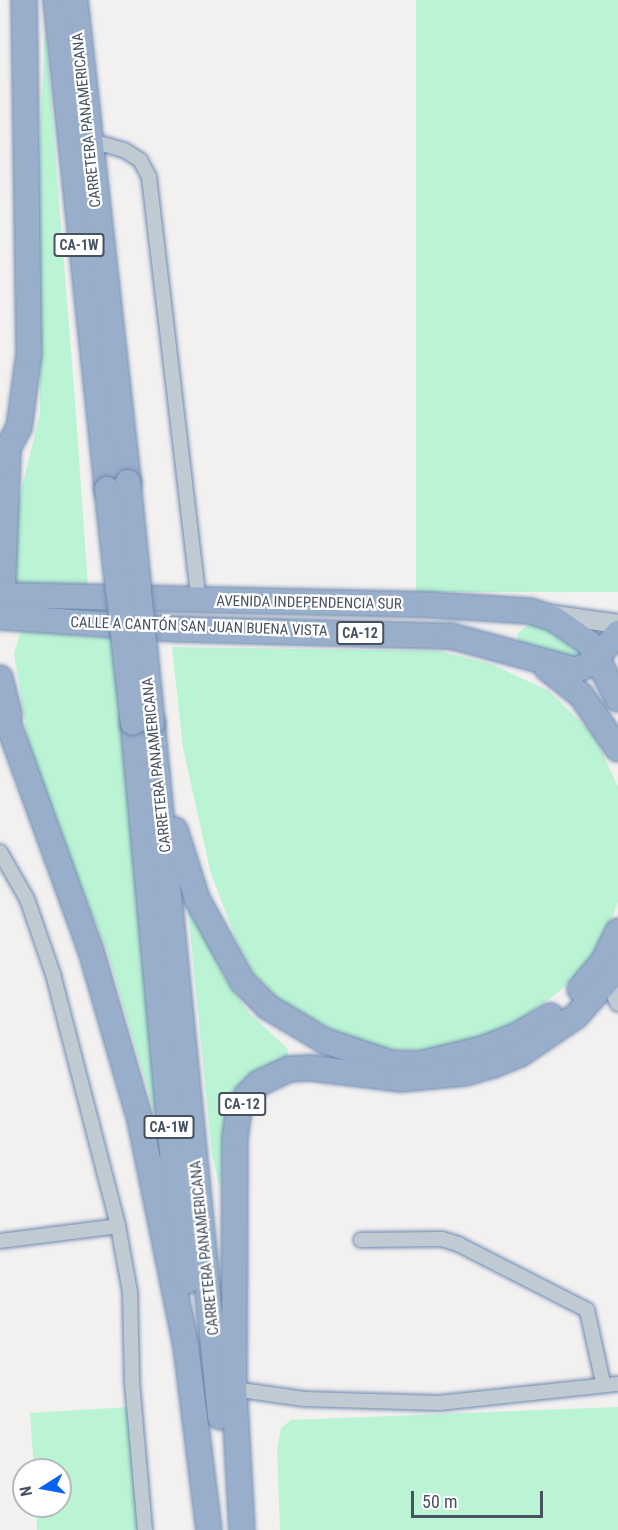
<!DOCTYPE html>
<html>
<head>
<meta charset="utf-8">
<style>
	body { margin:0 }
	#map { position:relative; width:618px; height:1530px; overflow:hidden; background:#f3f0f0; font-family:"Roboto Condensed",sans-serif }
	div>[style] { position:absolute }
	.green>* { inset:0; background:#bbf4d4; transform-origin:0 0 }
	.roads { filter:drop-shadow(0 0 2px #6f8aaf) drop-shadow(0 0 2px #6f8aaf) }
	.minor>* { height:14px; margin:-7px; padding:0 7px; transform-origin:7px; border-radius:7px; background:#c0cad3 }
	.tertiary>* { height:18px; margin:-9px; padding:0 9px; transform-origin:9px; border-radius:9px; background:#c0cad3 }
	.trunk>* { height:24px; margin:-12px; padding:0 12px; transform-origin:12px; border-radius:12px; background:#99aeca }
	.bridges { filter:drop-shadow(0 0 2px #6f8aaf) drop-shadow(0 0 2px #6f8aaf) }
	.trunk-bridge>* { height:24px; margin:-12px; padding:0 12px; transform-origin:12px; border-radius:12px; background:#99aeca }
	span { translate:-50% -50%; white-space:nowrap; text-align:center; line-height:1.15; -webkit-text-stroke:4.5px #fff; paint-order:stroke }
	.shield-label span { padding:2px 4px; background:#fff; border:2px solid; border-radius:4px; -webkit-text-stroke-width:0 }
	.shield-label { font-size:14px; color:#465260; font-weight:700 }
	.street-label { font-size:15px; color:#465260 }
	.north { position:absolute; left:12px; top:1458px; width:60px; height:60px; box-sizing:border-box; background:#fff; border:2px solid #b5babf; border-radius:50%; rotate:259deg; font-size:16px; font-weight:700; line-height:24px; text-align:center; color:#465260 }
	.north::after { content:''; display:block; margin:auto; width:21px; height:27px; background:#0863f5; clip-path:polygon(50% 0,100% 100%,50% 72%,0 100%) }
	.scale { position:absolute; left:411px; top:1491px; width:132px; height:27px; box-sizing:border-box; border:3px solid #465260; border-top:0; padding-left:8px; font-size:18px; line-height:21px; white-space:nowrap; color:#465260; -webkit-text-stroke:4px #fff; paint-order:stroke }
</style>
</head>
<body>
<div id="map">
	<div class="green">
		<i style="left:416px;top:0;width:202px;height:592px"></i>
		<i style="clip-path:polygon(45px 24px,75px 401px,88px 587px,16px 586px,11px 557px,15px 516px,40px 413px,38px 186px)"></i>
		<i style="clip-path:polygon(530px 623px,540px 623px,582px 653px,578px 660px,521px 649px,517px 634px)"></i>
		<i style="clip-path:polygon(21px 631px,112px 638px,171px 1168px,107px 950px,33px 770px,14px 653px)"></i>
		<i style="clip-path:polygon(172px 647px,438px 651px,491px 664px,549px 691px,594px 735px,618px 787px,618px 902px,603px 942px,585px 968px,556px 994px,507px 1029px,434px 1052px,382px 1048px,347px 1037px,277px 999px,254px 974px,237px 942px,211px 874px,183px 748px)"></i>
		<i style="clip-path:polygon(186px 889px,224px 978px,249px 1013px,287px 1048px,289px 1058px,257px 1069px,232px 1091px,226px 1112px,220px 1188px,212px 1155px)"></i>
		<i style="clip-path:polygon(130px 1407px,138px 1530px,37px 1530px,36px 1506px,60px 1506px,60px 1470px,34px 1470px,30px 1413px)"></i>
		<i style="clip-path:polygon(618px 1407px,618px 1530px,280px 1530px,277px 1450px,281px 1428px,291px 1420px)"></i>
	</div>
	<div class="roads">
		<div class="minor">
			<i style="left:89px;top:140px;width:36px;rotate:16deg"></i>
			<i style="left:124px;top:150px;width:19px;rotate:32deg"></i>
			<i style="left:140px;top:160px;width:19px;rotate:62deg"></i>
			<i style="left:149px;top:177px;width:427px;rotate:83.3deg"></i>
			<i style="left:0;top:852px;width:54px;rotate:60.1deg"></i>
			<i style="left:27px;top:899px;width:79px;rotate:70.9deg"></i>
			<i style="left:53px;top:974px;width:260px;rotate:75.5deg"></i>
			<i style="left:118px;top:1226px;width:67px;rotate:79.7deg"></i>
			<i style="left:130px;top:1292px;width:90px;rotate:88.7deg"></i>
			<i style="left:132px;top:1382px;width:149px;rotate:85deg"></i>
			<i style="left:608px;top:982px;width:24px;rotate:66deg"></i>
			<i style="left:361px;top:1240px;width:81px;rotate:-0.7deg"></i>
			<i style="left:442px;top:1239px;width:17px;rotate:17deg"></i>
			<i style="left:458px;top:1244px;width:145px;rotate:27.1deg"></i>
			<i style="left:587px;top:1310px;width:75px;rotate:77.6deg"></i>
			<i style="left:0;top:1241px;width:119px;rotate:-7.2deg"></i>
			<i style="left:234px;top:1389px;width:71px;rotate:8.1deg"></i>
			<i style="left:304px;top:1399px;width:135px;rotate:1.7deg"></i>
			<i style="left:439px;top:1403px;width:180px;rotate:-6.1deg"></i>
		</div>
		<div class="tertiary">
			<i style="left:548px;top:614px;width:71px;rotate:8.1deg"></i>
		</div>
		<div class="trunk">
			<i style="left:56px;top:0;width:492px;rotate:84deg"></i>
			<i style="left:75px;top:0;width:485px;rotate:83.7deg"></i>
			<i style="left:8px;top:450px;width:138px;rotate:92.1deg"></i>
			<i style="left:3px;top:588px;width:24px;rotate:60deg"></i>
			<i style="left:0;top:463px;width:40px;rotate:-62deg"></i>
			<i style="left:19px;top:428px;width:75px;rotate:-82.3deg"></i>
			<i style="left:29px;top:354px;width:354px;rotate:-90.8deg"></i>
			<i style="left:0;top:595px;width:433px;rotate:1.3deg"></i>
			<i style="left:433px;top:605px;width:97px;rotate:3.5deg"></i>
			<i style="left:530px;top:611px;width:25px;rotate:18deg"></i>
			<i style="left:554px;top:619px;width:42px;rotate:34.4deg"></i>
			<i style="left:589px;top:643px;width:63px;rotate:62.6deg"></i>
			<i style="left:0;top:617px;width:178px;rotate:3.9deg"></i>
			<i style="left:178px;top:629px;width:273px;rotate:1.5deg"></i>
			<i style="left:451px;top:636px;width:130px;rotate:15.2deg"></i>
			<i style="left:576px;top:670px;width:17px;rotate:-24deg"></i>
			<i style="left:592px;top:663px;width:40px;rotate:-49deg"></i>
			<i style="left:547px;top:668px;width:43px;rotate:38.5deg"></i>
			<i style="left:581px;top:695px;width:65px;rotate:55.6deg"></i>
			<i style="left:0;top:678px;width:38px;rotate:76deg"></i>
			<i style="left:0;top:701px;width:266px;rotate:70deg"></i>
			<i style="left:91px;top:951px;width:176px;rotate:73.8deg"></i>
			<i style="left:140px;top:1120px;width:231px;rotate:78.5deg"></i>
			<i style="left:186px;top:1346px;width:185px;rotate:82.9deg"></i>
			<i style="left:133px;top:723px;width:434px;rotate:84.8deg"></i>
			<i style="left:172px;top:1155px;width:127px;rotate:83.2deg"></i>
			<i style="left:152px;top:723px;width:697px;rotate:84.4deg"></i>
			<i style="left:175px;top:830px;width:72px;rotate:72.3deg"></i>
			<i style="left:197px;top:899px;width:94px;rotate:61.2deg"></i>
			<i style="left:242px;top:981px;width:37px;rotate:45deg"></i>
			<i style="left:268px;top:1007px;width:66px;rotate:30.8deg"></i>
			<i style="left:325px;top:1041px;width:70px;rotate:18.4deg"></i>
			<i style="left:391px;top:1063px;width:28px;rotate:2deg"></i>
			<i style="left:419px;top:1064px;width:65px;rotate:-13.4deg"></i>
			<i style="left:482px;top:1049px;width:34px;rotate:-21deg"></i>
			<i style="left:514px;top:1037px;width:42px;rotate:-30.3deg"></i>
			<i style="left:580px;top:989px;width:38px;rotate:-50deg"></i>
			<i style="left:604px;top:960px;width:32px;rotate:-64deg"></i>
			<i style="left:242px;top:1530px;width:141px;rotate:-93.2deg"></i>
			<i style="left:234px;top:1389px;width:252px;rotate:-89.8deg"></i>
			<i style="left:235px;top:1137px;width:27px;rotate:-82deg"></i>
			<i style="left:239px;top:1110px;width:16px;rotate:-63deg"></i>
			<i style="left:246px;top:1096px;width:18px;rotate:-45deg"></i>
			<i style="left:259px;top:1083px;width:33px;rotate:-25deg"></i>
			<i style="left:289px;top:1069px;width:22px;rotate:-3deg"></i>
			<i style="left:311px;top:1068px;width:91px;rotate:7deg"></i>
			<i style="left:401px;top:1079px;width:64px;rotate:-5.4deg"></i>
			<i style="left:465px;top:1073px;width:29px;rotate:-16deg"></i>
			<i style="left:493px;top:1065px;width:29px;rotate:-22deg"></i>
			<i style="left:520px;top:1054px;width:68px;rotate:-34.2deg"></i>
			<i style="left:576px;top:1016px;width:63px;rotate:-48.2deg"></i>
		</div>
	</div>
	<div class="bridges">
		<div class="trunk-bridge">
			<i style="left:128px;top:482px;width:242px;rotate:84.3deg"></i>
			<i style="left:107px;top:489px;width:235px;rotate:83.7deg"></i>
		</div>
	</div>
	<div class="shield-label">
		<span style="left:79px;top:245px">CA-1W</span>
		<span style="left:360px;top:633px">CA-12</span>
		<span style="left:242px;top:1104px">CA-12</span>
		<span style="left:169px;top:1127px">CA-1W</span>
	</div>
	<div class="street-label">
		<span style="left:87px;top:120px;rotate:-96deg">CARRETERA PANAMERICANA</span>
		<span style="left:309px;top:603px;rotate:1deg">AVENIDA INDEPENDENCIA SUR</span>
		<span style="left:199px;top:627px;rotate:2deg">CALLE A CANTÓN SAN JUAN BUENA VISTA</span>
		<span style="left:157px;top:765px;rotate:-96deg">CARRETERA PANAMERICANA</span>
		<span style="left:205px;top:1248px;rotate:-96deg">CARRETERA PANAMERICANA</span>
	</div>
	<div class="north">N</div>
	<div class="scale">50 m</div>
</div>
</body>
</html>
